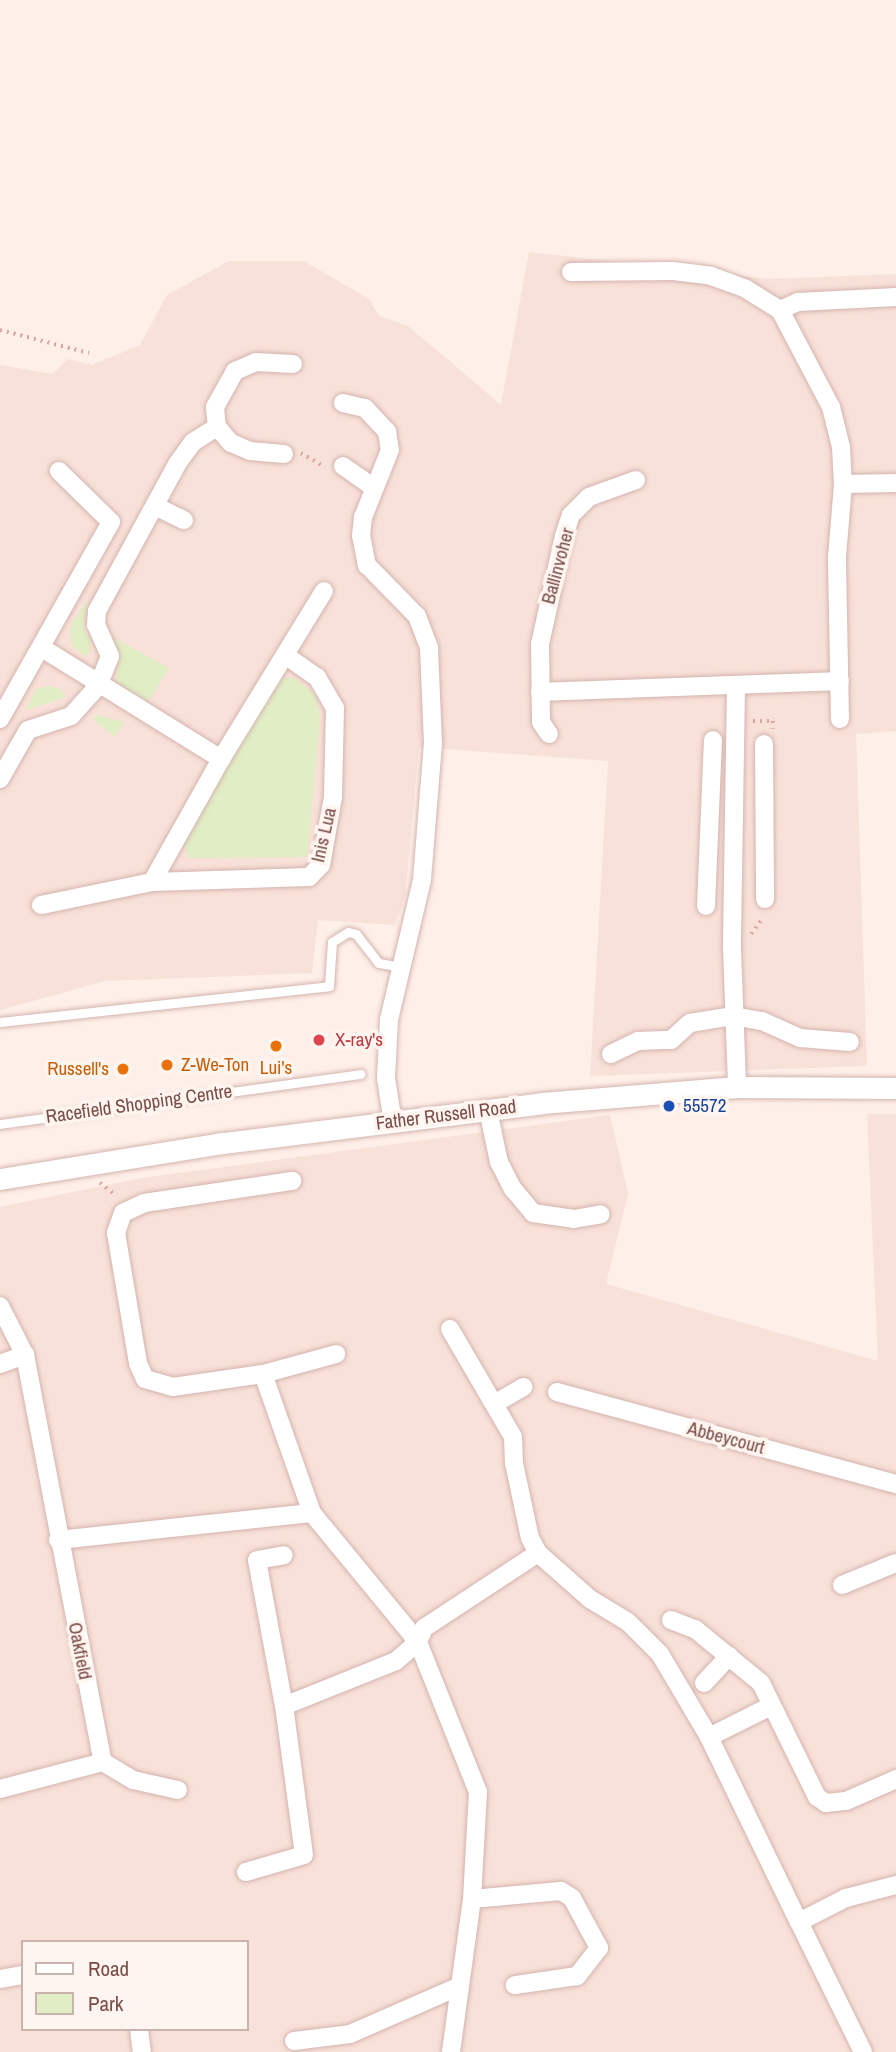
<!DOCTYPE html>
<html>
<head>
<meta charset="utf-8">
<style>
	body { margin:0 }
	#map { position:relative; width:896px; height:2052px; overflow:hidden; background:#feefe8; font-family:"Archivo Narrow",sans-serif }
	div>[style] { position:absolute }
	.residential>* { inset:0; background:#f8e1d8 }
	.green>* { inset:0; background:#e1edc4 }
	.path>* { height:3.5px; margin-top:-1.75px; transform-origin:0; background:repeating-linear-gradient(90deg,#dba6a0 0 2px,transparent 0 7px) }
	.roads { filter:drop-shadow(0 0 2px #d4b4af) drop-shadow(0 0 2px #d4b4af) }
	.service>* { height:9px; margin:-4.5px; padding:0 4.5px; transform-origin:4.5px; border-radius:4.5px; background:#fff }
	.minor>* { height:18px; margin:-9px; padding:0 9px; transform-origin:9px; border-radius:9px; background:#fff }
	.tertiary>* { height:21px; margin:-10.5px; padding:0 10.5px; transform-origin:10.5px; border-radius:10.5px; background:#fff }
	.dots>* { width:19px; height:19px; translate:-50% -50%; box-sizing:border-box; border:4px solid #fff5f0; border-radius:50% }
	span { translate:-50% -50%; white-space:nowrap; text-align:center; line-height:1.15; -webkit-text-stroke:7px #fff5f0; paint-order:stroke }
	.street-label { font-size:19px; color:#7a4d49 }
	.health-label { font-size:19px; color:#be3a42 }
	.left { translate:0 -50%; text-align:left }
	.food-label { font-size:19px; color:#c56008 }
	.right { translate:-100% -50%; text-align:right }
	.transit-label { font-size:19px; color:#164399 }
	.legend { position:absolute; left:21px; top:1940px; width:228px; height:91px; box-sizing:border-box; background:#fff5f0; border:2px solid #cab2ad; margin:0; padding:9px 12px; list-style:none; font-size:21px; color:#7a4d49 }
	.legend li { display:flex; align-items:center; gap:14px; height:35px }
	.legend b { width:35px; border:2px solid #cab2ad }
</style>
</head>
<body>
<div id="map">
	<div class="residential">
		<i style="clip-path:polygon(529px 252px,769px 279px,896px 274px,896px 731px,856px 734px,867px 1066px,590px 1076px,608px 761px,419px 747px,405px 897px,395px 925px,318px 920px,312px 973px,105px 981px,0 1010px,0 365px,52px 374px,68px 359px,92px 365px,140px 345px,167px 295px,229px 261px,304px 261px,369px 299px,379px 316px,408px 326px,501px 405px)"></i>
		<i style="clip-path:polygon(evenodd,867px 1114px,896px 1114px,896px 2052px,0 2052px,0 1207px,142px 1178px,610px 1115px,628px 1193px,606px 1284px,878px 1361px,867px 1114px,23px 1942px,247px 1942px,247px 2029px,23px 2029px,23px 1942px)"></i>
	</div>
	<div class="green">
		<i style="clip-path:polygon(87px 599px,84px 629px,91px 640px,90px 652px,85px 656px,72px 646px,70px 628px)"></i>
		<i style="clip-path:polygon(108px 635px,169px 668px,146px 706px,116px 684px,118px 660px)"></i>
		<i style="clip-path:polygon(293px 677px,315px 694px,320px 719px,307px 857px,189px 858px,183px 840px,278px 680px)"></i>
		<i style="clip-path:polygon(49px 686px,60px 689px,66px 697px,26px 710px,36px 689px)"></i>
		<i style="clip-path:polygon(97px 715px,124px 722px,115px 737px,93px 719px)"></i>
	</div>
	<div class="path">
		<i style="left:0;top:330px;width:92px;rotate:14.5deg"></i>
		<i style="left:301px;top:453px;width:28px;rotate:30deg"></i>
		<i style="left:753px;top:721px;width:20px"></i>
		<i style="left:773px;top:721px;width:8px;rotate:90deg"></i>
		<i style="left:751px;top:934px;width:20px;rotate:-53deg"></i>
		<i style="left:100px;top:1183px;width:20px;rotate:37deg"></i>
	</div>
	<div class="roads">
		<div class="service">
			<i style="left:0;top:1022px;width:331px;rotate:-6.2deg"></i>
			<i style="left:329px;top:986px;width:44px;rotate:-86.1deg"></i>
			<i style="left:332px;top:942px;width:19px;rotate:-32deg"></i>
			<i style="left:348px;top:932px;width:8px;rotate:14deg"></i>
			<i style="left:356px;top:934px;width:37px;rotate:52deg"></i>
			<i style="left:379px;top:963px;width:22px;rotate:10deg"></i>
			<i style="left:0;top:1124px;width:364px;rotate:-7.9deg"></i>
		</div>
		<div class="minor">
			<i style="left:571px;top:272px;width:102px;rotate:-0.6deg"></i>
			<i style="left:673px;top:271px;width:38px;rotate:7deg"></i>
			<i style="left:711px;top:276px;width:37px;rotate:20deg"></i>
			<i style="left:746px;top:289px;width:40px;rotate:32deg"></i>
			<i style="left:780px;top:310px;width:20px;rotate:-24deg"></i>
			<i style="left:798px;top:302px;width:98px;rotate:-2.9deg"></i>
			<i style="left:780px;top:310px;width:110px;rotate:62.3deg"></i>
			<i style="left:831px;top:407px;width:41px;rotate:76deg"></i>
			<i style="left:841px;top:447px;width:37px;rotate:87deg"></i>
			<i style="left:843px;top:484px;width:53px;rotate:-1.1deg"></i>
			<i style="left:343px;top:403px;width:23px;rotate:13deg"></i>
			<i style="left:365px;top:408px;width:33px;rotate:47deg"></i>
			<i style="left:387px;top:432px;width:18px;rotate:81deg"></i>
			<i style="left:390px;top:450px;width:72px;rotate:111.9deg"></i>
			<i style="left:363px;top:517px;width:18px;rotate:96deg"></i>
			<i style="left:361px;top:535px;width:31px;rotate:79deg"></i>
			<i style="left:367px;top:565px;width:71px;rotate:45.6deg"></i>
			<i style="left:417px;top:616px;width:34px;rotate:69deg"></i>
			<i style="left:429px;top:648px;width:95px;rotate:87.6deg"></i>
			<i style="left:433px;top:743px;width:137px;rotate:94.6deg"></i>
			<i style="left:422px;top:880px;width:144px;rotate:103.3deg"></i>
			<i style="left:389px;top:1020px;width:58px;rotate:93deg"></i>
			<i style="left:386px;top:1078px;width:46px;rotate:81.2deg"></i>
			<i style="left:284px;top:454px;width:34px;rotate:-175deg"></i>
			<i style="left:250px;top:451px;width:21px;rotate:-157deg"></i>
			<i style="left:231px;top:443px;width:21px;rotate:-131deg"></i>
			<i style="left:217px;top:427px;width:20px;rotate:-96deg"></i>
			<i style="left:215px;top:407px;width:41px;rotate:-60.9deg"></i>
			<i style="left:235px;top:371px;width:23px;rotate:-23deg"></i>
			<i style="left:256px;top:362px;width:37px;rotate:3deg"></i>
			<i style="left:343px;top:466px;width:38px;rotate:35deg"></i>
			<i style="left:157px;top:507px;width:30px;rotate:26deg"></i>
			<i style="left:42px;top:648px;width:211px;rotate:31.8deg"></i>
			<i style="left:285px;top:655px;width:39px;rotate:35deg"></i>
			<i style="left:317px;top:677px;width:36px;rotate:60deg"></i>
			<i style="left:335px;top:708px;width:89px;rotate:91.3deg"></i>
			<i style="left:333px;top:797px;width:69px;rotate:100deg"></i>
			<i style="left:321px;top:865px;width:17px;rotate:135deg"></i>
			<i style="left:309px;top:877px;width:157px;rotate:178.2deg"></i>
			<i style="left:152px;top:882px;width:141px;rotate:-60.7deg"></i>
			<i style="left:221px;top:759px;width:197px;rotate:-58.5deg"></i>
			<i style="left:736px;top:686px;width:262px;rotate:90.9deg"></i>
			<i style="left:732px;top:948px;width:139px;rotate:87.9deg"></i>
			<i style="left:540px;top:692px;width:300px;rotate:-2.1deg"></i>
			<i style="left:0;top:719px;width:226px;rotate:-60.6deg"></i>
			<i style="left:111px;top:522px;width:73px;rotate:-135.6deg"></i>
			<i style="left:840px;top:719px;width:162px;rotate:-91.1deg"></i>
			<i style="left:837px;top:557px;width:73px;rotate:-85.3deg"></i>
			<i style="left:549px;top:734px;width:14px;rotate:-124deg"></i>
			<i style="left:541px;top:722px;width:78px;rotate:-90.7deg"></i>
			<i style="left:540px;top:644px;width:111px;rotate:-77.5deg"></i>
			<i style="left:564px;top:536px;width:22px;rotate:-72deg"></i>
			<i style="left:571px;top:515px;width:25px;rotate:-45deg"></i>
			<i style="left:589px;top:497px;width:50px;rotate:-19.9deg"></i>
			<i style="left:764px;top:744px;width:155px;rotate:89.6deg"></i>
			<i style="left:0;top:779px;width:56px;rotate:-60.3deg"></i>
			<i style="left:28px;top:730px;width:45px;rotate:-18deg"></i>
			<i style="left:71px;top:716px;width:40px;rotate:-48deg"></i>
			<i style="left:98px;top:686px;width:32px;rotate:-68deg"></i>
			<i style="left:110px;top:656px;width:34px;rotate:-114deg"></i>
			<i style="left:96px;top:625px;width:14px;rotate:-86deg"></i>
			<i style="left:97px;top:611px;width:167px;rotate:-61.4deg"></i>
			<i style="left:177px;top:464px;width:27px;rotate:-54deg"></i>
			<i style="left:193px;top:442px;width:28px;rotate:-32deg"></i>
			<i style="left:41px;top:905px;width:113px;rotate:-11.7deg"></i>
			<i style="left:706px;top:906px;width:166px;rotate:-87.6deg"></i>
			<i style="left:611px;top:1054px;width:30px;rotate:-26deg"></i>
			<i style="left:638px;top:1041px;width:33px;rotate:-2deg"></i>
			<i style="left:671px;top:1040px;width:25px;rotate:-42deg"></i>
			<i style="left:690px;top:1023px;width:44px;rotate:-9.2deg"></i>
			<i style="left:733px;top:1016px;width:29px;rotate:10deg"></i>
			<i style="left:762px;top:1021px;width:42px;rotate:24.1deg"></i>
			<i style="left:800px;top:1038px;width:50px;rotate:4.6deg"></i>
			<i style="left:488px;top:1110px;width:53px;rotate:78.1deg"></i>
			<i style="left:499px;top:1162px;width:30px;rotate:63deg"></i>
			<i style="left:513px;top:1189px;width:31px;rotate:50deg"></i>
			<i style="left:533px;top:1213px;width:41px;rotate:8.3deg"></i>
			<i style="left:574px;top:1219px;width:27px;rotate:-10deg"></i>
			<i style="left:0;top:1306px;width:55px;rotate:63deg"></i>
			<i style="left:25px;top:1355px;width:414px;rotate:79.2deg"></i>
			<i style="left:450px;top:1329px;width:125px;rotate:59.7deg"></i>
			<i style="left:513px;top:1437px;width:26px;rotate:88deg"></i>
			<i style="left:514px;top:1463px;width:77px;rotate:78deg"></i>
			<i style="left:530px;top:1538px;width:17px;rotate:62deg"></i>
			<i style="left:0;top:1364px;width:27px;rotate:-20deg"></i>
			<i style="left:263px;top:1374px;width:76px;rotate:-15.3deg"></i>
			<i style="left:557px;top:1392px;width:351px;rotate:15.2deg"></i>
			<i style="left:494px;top:1404px;width:34px;rotate:-30deg"></i>
			<i style="left:312px;top:1513px;width:167px;rotate:50.6deg"></i>
			<i style="left:418px;top:1642px;width:15px;rotate:-67deg"></i>
			<i style="left:424px;top:1628px;width:136px;rotate:-33.3deg"></i>
			<i style="left:538px;top:1553px;width:69px;rotate:41.5deg"></i>
			<i style="left:590px;top:1599px;width:44px;rotate:31.2deg"></i>
			<i style="left:628px;top:1622px;width:45px;rotate:45deg"></i>
			<i style="left:660px;top:1654px;width:96px;rotate:59.4deg"></i>
			<i style="left:709px;top:1737px;width:69px;rotate:-26.6deg"></i>
			<i style="left:58px;top:1540px;width:255px;rotate:-6.1deg"></i>
			<i style="left:312px;top:1513px;width:147px;rotate:-109.4deg"></i>
			<i style="left:263px;top:1374px;width:91px;rotate:171.8deg"></i>
			<i style="left:173px;top:1387px;width:29px;rotate:-164deg"></i>
			<i style="left:145px;top:1379px;width:17px;rotate:-114deg"></i>
			<i style="left:138px;top:1363px;width:132px;rotate:-99.6deg"></i>
			<i style="left:116px;top:1233px;width:21px;rotate:-71deg"></i>
			<i style="left:123px;top:1213px;width:23px;rotate:-25deg"></i>
			<i style="left:144px;top:1203px;width:150px;rotate:-8.5deg"></i>
			<i style="left:842px;top:1585px;width:58px;rotate:-22.2deg"></i>
			<i style="left:671px;top:1620px;width:26px;rotate:21deg"></i>
			<i style="left:695px;top:1629px;width:85px;rotate:39.3deg"></i>
			<i style="left:761px;top:1683px;width:127px;rotate:63.8deg"></i>
			<i style="left:817px;top:1797px;width:11px;rotate:34deg"></i>
			<i style="left:826px;top:1803px;width:20px;rotate:-6deg"></i>
			<i style="left:846px;top:1801px;width:55px;rotate:-23.7deg"></i>
			<i style="left:704px;top:1683px;width:37px;rotate:-47deg"></i>
			<i style="left:284px;top:1706px;width:121px;rotate:-21.9deg"></i>
			<i style="left:396px;top:1661px;width:29px;rotate:-41deg"></i>
			<i style="left:418px;top:1642px;width:162px;rotate:68.2deg"></i>
			<i style="left:478px;top:1792px;width:107px;rotate:93.2deg"></i>
			<i style="left:472px;top:1899px;width:89px;rotate:-5.1deg"></i>
			<i style="left:561px;top:1891px;width:13px;rotate:32deg"></i>
			<i style="left:572px;top:1898px;width:57px;rotate:61.6deg"></i>
			<i style="left:599px;top:1948px;width:36px;rotate:128deg"></i>
			<i style="left:577px;top:1976px;width:63px;rotate:171.7deg"></i>
			<i style="left:709px;top:1737px;width:206px;rotate:64.1deg"></i>
			<i style="left:0;top:1789px;width:106px;rotate:-14.7deg"></i>
			<i style="left:103px;top:1762px;width:35px;rotate:31deg"></i>
			<i style="left:133px;top:1780px;width:46px;rotate:12.5deg"></i>
			<i style="left:246px;top:1872px;width:60px;rotate:-16.3deg"></i>
			<i style="left:304px;top:1855px;width:150px;rotate:-97.6deg"></i>
			<i style="left:284px;top:1706px;width:148px;rotate:-100.5deg"></i>
			<i style="left:257px;top:1560px;width:27px;rotate:-10deg"></i>
			<i style="left:0;top:1979px;width:23px;rotate:-10deg"></i>
			<i style="left:139px;top:2029px;width:23px;rotate:83deg"></i>
			<i style="left:294px;top:2041px;width:56px;rotate:-7.1deg"></i>
			<i style="left:350px;top:2034px;width:120px;rotate:-23.6deg"></i>
			<i style="left:451px;top:2052px;width:154px;rotate:-82.2deg"></i>
			<i style="left:863px;top:2052px;width:145px;rotate:-116.2deg"></i>
			<i style="left:799px;top:1922px;width:53px;rotate:-27.1deg"></i>
			<i style="left:846px;top:1898px;width:52px;rotate:-14.6deg"></i>
		</div>
		<div class="tertiary">
			<i style="left:0;top:1179px;width:226px;rotate:-9.2deg"></i>
			<i style="left:223px;top:1143px;width:321px;rotate:-7.1deg"></i>
			<i style="left:542px;top:1103px;width:196px;rotate:-4.7deg"></i>
			<i style="left:737px;top:1087px;width:159px;rotate:0.4deg"></i>
		</div>
	</div>
	<div class="dots">
		<i style="left:319px;top:1040px;background:#e0444e"></i>
		<i style="left:276px;top:1046px;background:#e8710a"></i>
		<i style="left:167px;top:1065px;background:#e8710a"></i>
		<i style="left:123px;top:1069px;background:#e8710a"></i>
		<i style="left:669px;top:1106px;background:#1a4fb4"></i>
	</div>
	<div class="street-label">
		<span style="left:558px;top:566px;rotate:-75deg">Ballinvoher</span>
		<span style="left:324px;top:835px;rotate:-77deg">Inis Lua</span>
		<span style="left:139px;top:1104px;rotate:-8deg">Racefield Shopping Centre</span>
		<span style="left:446px;top:1115px;rotate:-7deg">Father Russell Road</span>
		<span style="left:726px;top:1438px;rotate:15deg">Abbeycourt</span>
		<span style="left:80px;top:1651px;rotate:79deg">Oakfield</span>
	</div>
	<div class="health-label">
		<span class="left" style="left:335px;top:1040px">X-ray's</span>
	</div>
	<div class="food-label">
		<span class="left" style="left:181px;top:1065px">Z-We-Ton</span>
		<span style="left:276px;top:1068px">Lui's</span>
		<span class="right" style="left:109px;top:1069px">Russell's</span>
	</div>
	<div class="transit-label">
		<span class="left" style="left:683px;top:1106px">55572</span>
	</div>
	<ul class="legend">
	<li><b style="height:9px;background:#fff"></b>Road</li>
	<li><b style="height:19px;background:#e1edc4"></b>Park</li>
	</ul>
</div>
</body>
</html>
